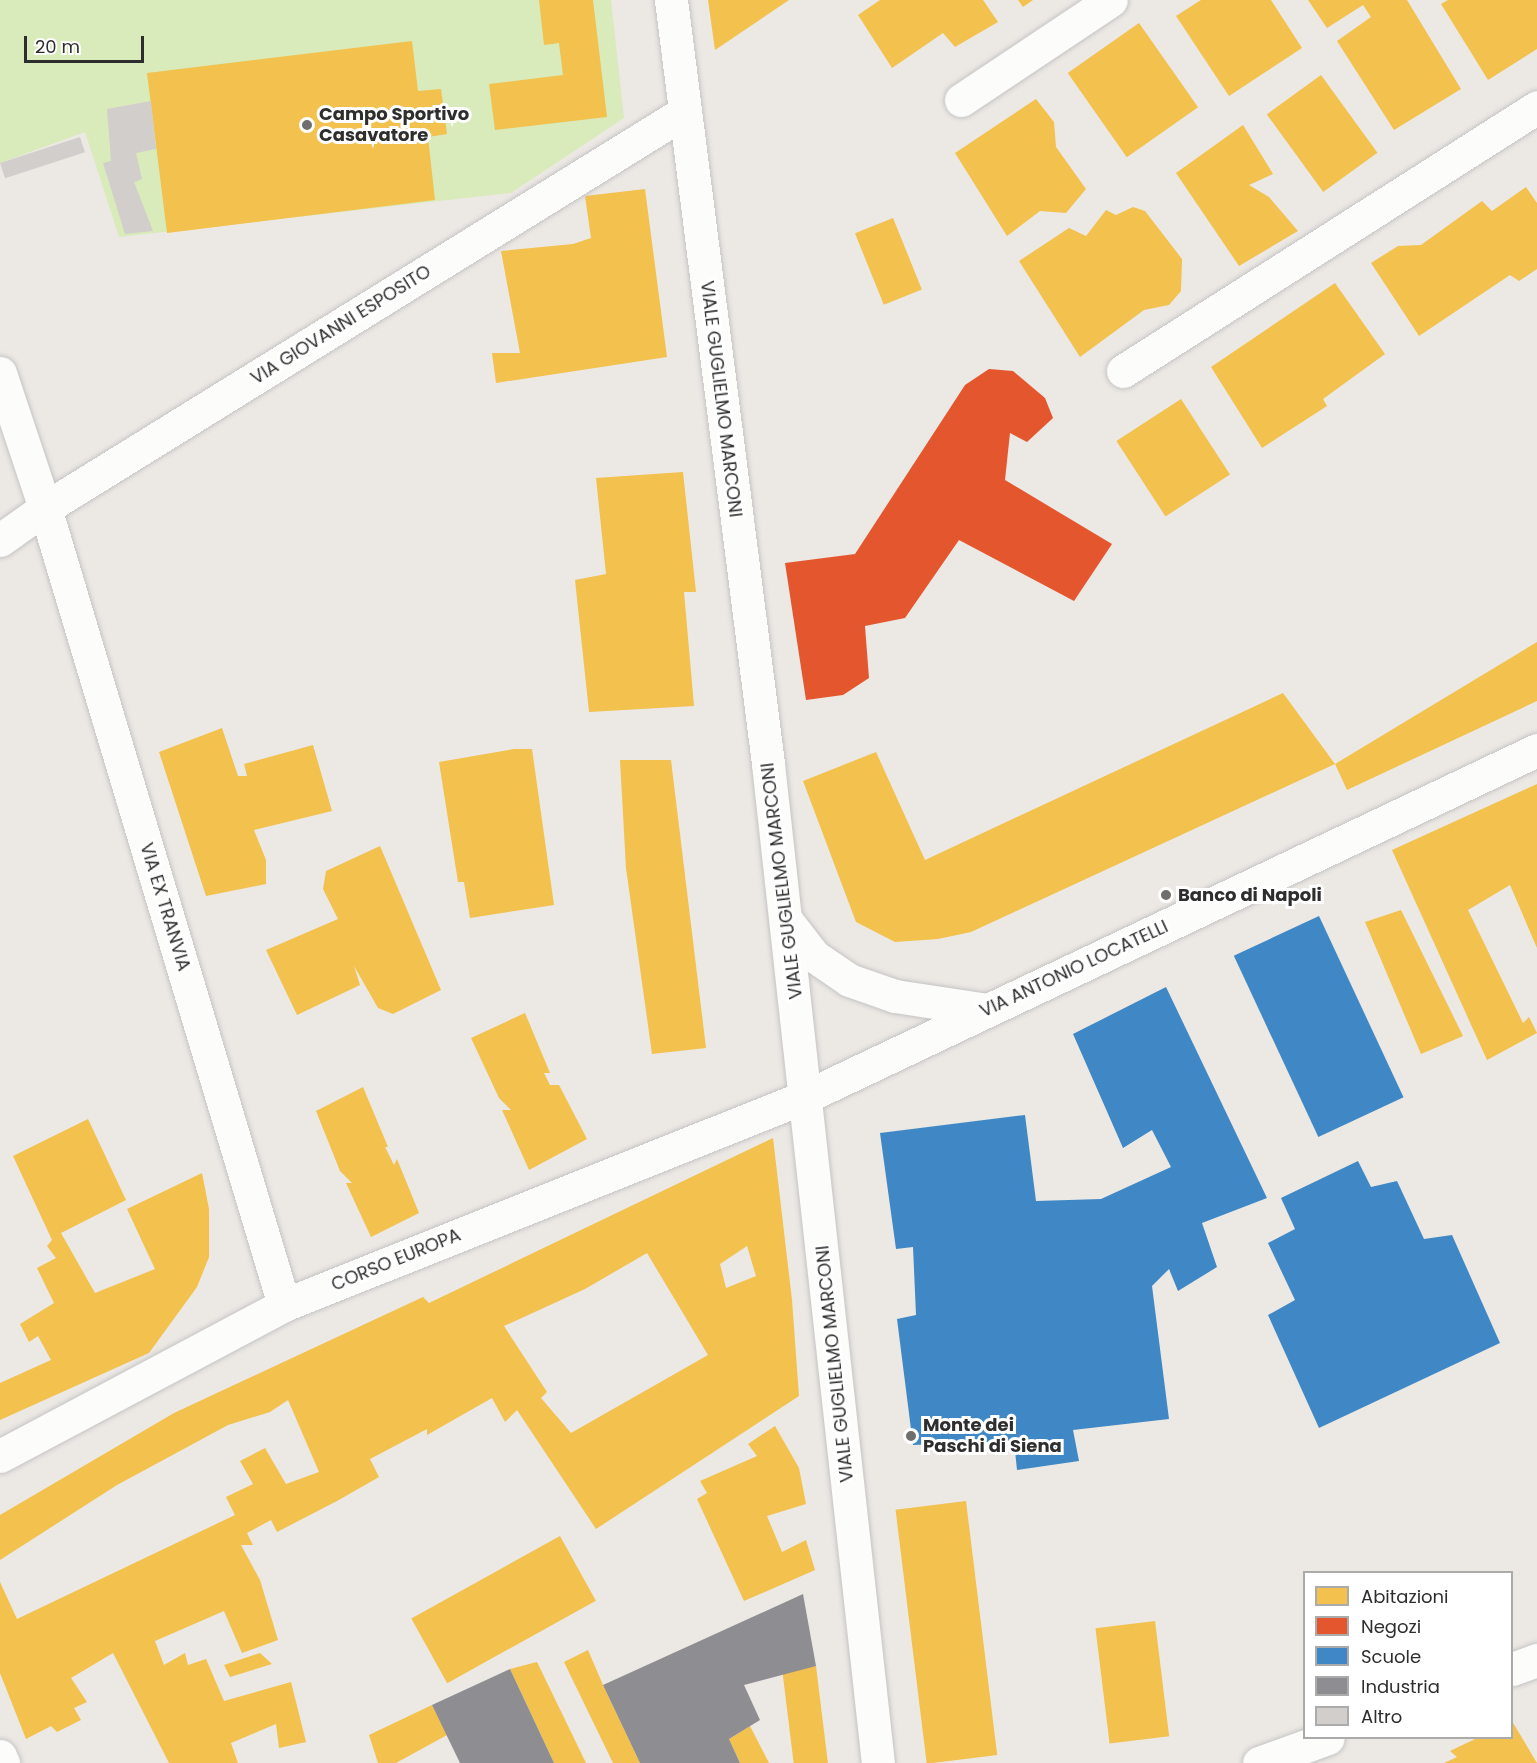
<!DOCTYPE html>
<html>
<head>
<meta charset="utf-8">
<style>
	body { margin:0 }
	#map { position:relative; width:1537px; height:1763px; overflow:hidden; background:#ece8e4; font-family:Poppins,sans-serif }
	div>[style] { position:absolute }
	.pitch>* { inset:0; background:#d9eabb }
	.homes>* { inset:0; background:#f2c14e; transform-origin:0 0 }
	.shops>* { inset:0; background:#e4572e }
	.schools>* { inset:0; background:#3f88c5; transform-origin:0 0 }
	.industry>* { inset:0; background:#8d8d92 }
	.building>* { inset:0; background:#d1cecb; transform-origin:0 0 }
	.roads { filter:drop-shadow(0 0 2px #c5c4c5) drop-shadow(0 0 2px #c5c4c5) }
	.minor>* { height:33px; margin:-16.5px; padding:0 16.5px; transform-origin:16.5px; border-radius:16.5px; background:#fcfcfb }
	.dots>* { width:16px; height:16px; translate:-50% -50%; box-sizing:border-box; border:3px solid #fff; border-radius:50% }
	span { translate:-50% -50%; white-space:nowrap; text-align:center; line-height:1.15; -webkit-text-stroke:6px #fff; paint-order:stroke }
	.poi-label { font-size:18px; color:#2e2e2e; font-weight:700 }
	.left { translate:0 -50%; text-align:left }
	.street-label { font-size:18px; color:#2e2e2e }
	.legend { position:absolute; left:1303px; top:1571px; width:210px; height:168px; box-sizing:border-box; background:#fff; border:2px solid #ababab; margin:0; padding:8px 10px; list-style:none; font-size:18px; color:#2e2e2e }
	.legend li { display:flex; align-items:center; gap:12px; height:30px }
	.legend b { width:30px; border:2px solid #ababab }
	.scale { position:absolute; left:24px; top:36px; width:120px; height:27px; box-sizing:border-box; border:3px solid #2e2e2e; border-top:0; padding-left:8px; font-size:18px; line-height:21px; white-space:nowrap; color:#2e2e2e; -webkit-text-stroke:4px #fff; paint-order:stroke }
</style>
</head>
<body>
<div id="map">
	<div class="pitch">
		<i style="clip-path:polygon(0 0,611px 0,624px 118px,511px 193px,119px 237px,85px 132px,0 163px)"></i>
	</div>
	<div class="homes">
		<i style="clip-path:polygon(539px 0,593px 0,607px 117px,495px 130px,489px 84px,563px 75px,559px 43px,544px 45px)"></i>
		<i style="clip-path:polygon(708px 0,789px 0,715px 50px)"></i>
		<i style="clip-path:polygon(880px 0,983px 0,998px 22px,955px 47px,943px 33px,892px 68px,858px 15px)"></i>
		<i style="clip-path:polygon(1018px 0,1033px 0,1023px 7px)"></i>
		<i style="clip-path:polygon(1201px 0,1271px 0,1302px 48px,1229px 96px,1176px 16px)"></i>
		<i style="clip-path:polygon(1308px 0,1407px 0,1461px 89px,1394px 130px,1337px 41px,1371px 17px,1363px 5px,1327px 28px)"></i>
		<i style="clip-path:polygon(1448px 0,1537px 0,1537px 49px,1488px 80px,1441px 4px)"></i>
		<i style="left:1139px;top:23px;width:103px;height:87px;rotate:55deg"></i>
		<i style="clip-path:polygon(412px 41px,418px 91px,441px 89px,447px 134px,428px 137px,435px 200px,167px 233px,147px 73px)"></i>
		<i style="left:1321px;top:75px;width:96px;height:67px;rotate:54deg"></i>
		<i style="clip-path:polygon(1036px 99px,1054px 122px,1056px 147px,1086px 189px,1066px 213px,1040px 211px,1007px 236px,955px 153px)"></i>
		<i style="clip-path:polygon(1243px 125px,1273px 174px,1249px 185px,1269px 197px,1298px 231px,1239px 266px,1176px 173px)"></i>
		<i style="clip-path:polygon(1526px 187px,1537px 203px,1537px 269px,1519px 281px,1510px 275px,1419px 336px,1371px 263px,1398px 246px,1421px 245px,1482px 201px,1492px 211px)"></i>
		<i style="clip-path:polygon(645px 189px,667px 357px,496px 383px,492px 353px,520px 353px,501px 251px,573px 244px,591px 238px,585px 196px)"></i>
		<i style="clip-path:polygon(1133px 207px,1145px 211px,1182px 259px,1181px 291px,1169px 305px,1144px 310px,1080px 357px,1019px 261px,1069px 228px,1086px 236px,1106px 210px,1116px 215px)"></i>
		<i style="left:893px;top:218px;width:77px;height:41px;rotate:68deg"></i>
		<i style="clip-path:polygon(1335px 283px,1385px 354px,1323px 399px,1327px 406px,1262px 448px,1211px 367px)"></i>
		<i style="left:1181px;top:399px;width:90px;height:77px;rotate:57deg"></i>
		<i style="clip-path:polygon(683px 472px,696px 592px,684px 592px,694px 706px,589px 712px,575px 580px,606px 574px,596px 478px)"></i>
		<i style="clip-path:polygon(1537px 642px,1537px 701px,1347px 790px,1335px 764px,971px 932px,938px 939px,895px 942px,856px 922px,803px 781px,876px 752px,925px 860px,1283px 693px,1335px 764px)"></i>
		<i style="clip-path:polygon(222px 728px,238px 776px,247px 776px,244px 764px,313px 745px,332px 811px,254px 830px,266px 860px,266px 884px,206px 896px,159px 752px)"></i>
		<i style="clip-path:polygon(514px 749px,532px 749px,554px 905px,470px 918px,464px 882px,458px 882px,439px 762px)"></i>
		<i style="clip-path:polygon(620px 760px,671px 760px,706px 1048px,652px 1054px,626px 868px)"></i>
		<i style="clip-path:polygon(1537px 784px,1537px 948px,1510px 885px,1468px 910px,1523px 1023px,1529px 1017px,1537px 1033px,1487px 1060px,1392px 850px)"></i>
		<i style="clip-path:polygon(380px 846px,441px 990px,393px 1014px,378px 1008px,354px 966px,360px 985px,297px 1015px,266px 950px,338px 919px,323px 889px,326px 871px)"></i>
		<i style="clip-path:polygon(1401px 910px,1463px 1036px,1421px 1054px,1365px 922px)"></i>
		<i style="clip-path:polygon(525px 1013px,550px 1073px,544px 1073px,550px 1085px,559px 1085px,587px 1139px,529px 1170px,502px 1110px,511px 1110px,499px 1098px,471px 1038px)"></i>
		<i style="clip-path:polygon(363px 1087px,388px 1147px,385px 1147px,394px 1165px,397px 1159px,419px 1213px,371px 1237px,346px 1183px,352px 1183px,340px 1171px,316px 1111px)"></i>
		<i style="clip-path:polygon(88px 1119px,126px 1200px,61px 1233px,95px 1293px,155px 1269px,127px 1209px,202px 1173px,209px 1209px,209px 1257px,197px 1287px,149px 1353px,0 1420px,0 1383px,51px 1360px,38px 1336px,29px 1342px,20px 1324px,54px 1303px,37px 1268px,56px 1258px,47px 1246px,52px 1240px,13px 1156px)"></i>
		<i style="clip-path:polygon(evenodd,773px 1138px,792px 1300px,799px 1396px,596px 1529px,517px 1410px,505px 1422px,492px 1398px,427px 1435px,427px 1429px,370px 1459px,379px 1477px,337px 1501px,277px 1532px,271px 1520px,247px 1533px,253px 1545px,241px 1545px,260px 1580px,278px 1640px,242px 1653px,224px 1611px,155px 1641px,164px 1665px,185px 1653px,188px 1665px,206px 1659px,224px 1701px,291px 1682px,306px 1742px,279px 1748px,276px 1724px,231px 1743px,238px 1763px,169px 1763px,113px 1653px,71px 1678px,87px 1702px,74px 1708px,81px 1720px,57px 1732px,51px 1726px,26px 1739px,0 1673px,0 1582px,17px 1619px,235px 1515px,226px 1497px,253px 1484px,240px 1461px,265px 1448px,286px 1484px,319px 1472px,288px 1400px,270px 1412px,228px 1425px,117px 1485px,0 1560px,0 1515px,174px 1413px,423px 1297px,429px 1303px,773px 1138px,747px 1246px,756px 1276px,726px 1288px,720px 1264px,747px 1246px,773px 1138px,647px 1253px,708px 1355px,571px 1433px,541px 1398px,547px 1392px,504px 1326px,585px 1289px,647px 1253px)"></i>
		<i style="clip-path:polygon(775px 1426px,799px 1468px,806px 1504px,767px 1516px,782px 1552px,806px 1540px,815px 1570px,744px 1601px,697px 1499px,707px 1493px,700px 1481px,757px 1456px,748px 1444px)"></i>
		<i style="left:966px;top:1501px;width:256px;height:71px;rotate:83deg"></i>
		<i style="left:560px;top:1536px;width:74px;height:170px;rotate:61deg"></i>
		<i style="left:1155px;top:1621px;width:116px;height:60px;rotate:83deg"></i>
		<i style="clip-path:polygon(588px 1650px,603px 1685px,640px 1763px,613px 1763px,564px 1662px)"></i>
		<i style="clip-path:polygon(260px 1653px,272px 1664px,230px 1677px,224px 1665px)"></i>
		<i style="clip-path:polygon(537px 1662px,586px 1763px,554px 1763px,510px 1669px)"></i>
		<i style="left:816px;top:1666px;width:98px;height:34px;rotate:83deg"></i>
		<i style="clip-path:polygon(432px 1705px,447px 1735px,396px 1763px,378px 1763px,369px 1735px)"></i>
		<i style="clip-path:polygon(1512px 1721px,1537px 1763px,1444px 1763px,1457px 1757px,1450px 1751px,1477px 1738px,1512px 1738px)"></i>
		<i style="clip-path:polygon(750px 1726px,769px 1763px,740px 1763px,729px 1739px)"></i>
	</div>
	<div class="shops">
		<i style="clip-path:polygon(989px 369px,1013px 371px,1045px 398px,1053px 418px,1027px 442px,1010px 433px,1005px 480px,1112px 544px,1074px 601px,959px 540px,905px 618px,865px 626px,869px 678px,843px 695px,806px 700px,785px 563px,855px 554px,965px 385px)"></i>
	</div>
	<div class="schools">
		<i style="left:1319px;top:916px;width:200px;height:94px;rotate:65deg"></i>
		<i style="clip-path:polygon(1166px 987px,1267px 1198px,1202px 1223px,1217px 1267px,1178px 1291px,1169px 1269px,1152px 1286px,1169px 1419px,1073px 1430px,1079px 1461px,1017px 1470px,1014px 1441px,913px 1445px,897px 1319px,916px 1315px,913px 1247px,896px 1249px,880px 1133px,1025px 1115px,1036px 1201px,1101px 1199px,1171px 1167px,1152px 1130px,1123px 1148px,1073px 1034px)"></i>
		<i style="clip-path:polygon(1358px 1161px,1371px 1187px,1397px 1181px,1424px 1239px,1452px 1235px,1500px 1343px,1319px 1428px,1268px 1315px,1295px 1300px,1268px 1243px,1295px 1229px,1281px 1198px)"></i>
	</div>
	<div class="industry">
		<i style="clip-path:polygon(803px 1594px,816px 1666px,744px 1685px,760px 1720px,729px 1739px,740px 1763px,640px 1763px,603px 1685px)"></i>
		<i style="clip-path:polygon(510px 1669px,554px 1763px,460px 1763px,432px 1705px)"></i>
	</div>
	<div class="building">
		<i style="clip-path:polygon(151px 101px,156px 149px,136px 153px,142px 179px,134px 182px,153px 231px,125px 234px,103px 163px,111px 161px,107px 109px)"></i>
		<i style="left:80px;top:137px;width:16px;height:84px;rotate:72deg"></i>
	</div>
	<div class="roads">
		<div class="minor">
			<i style="left:671px;top:0;width:770px;rotate:82.76deg"></i>
			<i style="left:768px;top:764px;width:1005px;rotate:83.72deg"></i>
			<i style="left:961px;top:100px;width:180px;rotate:-33.7deg"></i>
			<i style="left:1123px;top:371px;width:491px;rotate:-32.5deg"></i>
			<i style="left:0;top:373px;width:142px;rotate:71.6deg"></i>
			<i style="left:45px;top:508px;width:832px;rotate:73.31deg"></i>
			<i style="left:0;top:540px;width:55px;rotate:-35.4deg"></i>
			<i style="left:45px;top:508px;width:750px;rotate:-31.76deg"></i>
			<i style="left:786px;top:920px;width:46px;rotate:52.1deg"></i>
			<i style="left:814px;top:956px;width:42px;rotate:34.4deg"></i>
			<i style="left:849px;top:980px;width:49px;rotate:19.2deg"></i>
			<i style="left:895px;top:996px;width:92px;rotate:8.7deg"></i>
			<i style="left:0;top:1456px;width:322px;rotate:-28deg"></i>
			<i style="left:284px;top:1305px;width:563px;rotate:-21.78deg"></i>
			<i style="left:807px;top:1096px;width:808px;rotate:-25.36deg"></i>
			<i style="left:1512px;top:1669px;width:27px;rotate:-20deg"></i>
			<i style="left:0;top:1756px;width:8px;rotate:67deg"></i>
			<i style="left:1259px;top:1763px;width:73px;rotate:-19.9deg"></i>
		</div>
	</div>
	<div class="dots">
		<i style="left:307px;top:125px;background:#706f6e"></i>
		<i style="left:1166px;top:895px;background:#706f6e"></i>
		<i style="left:911px;top:1436px;background:#706f6e"></i>
	</div>
	<div class="poi-label">
		<span class="left" style="left:319px;top:125px">Campo Sportivo<br>Casavatore</span>
		<span class="left" style="left:1178px;top:895px">Banco di Napoli</span>
		<span class="left" style="left:923px;top:1436px">Monte dei<br>Paschi di Siena</span>
	</div>
	<div class="street-label">
		<span style="left:341px;top:325px;rotate:-32deg">VIA GIOVANNI ESPOSITO</span>
		<span style="left:721px;top:399px;rotate:83deg">VIALE GUGLIELMO MARCONI</span>
		<span style="left:782px;top:881px;rotate:-97deg">VIALE GUGLIELMO MARCONI</span>
		<span style="left:165px;top:907px;rotate:73deg">VIA EX TRANVIA</span>
		<span style="left:1074px;top:969px;rotate:-25deg">VIA ANTONIO LOCATELLI</span>
		<span style="left:396px;top:1260px;rotate:-22deg">CORSO EUROPA</span>
		<span style="left:835px;top:1364px;rotate:-96deg">VIALE GUGLIELMO MARCONI</span>
	</div>
	<ul class="legend">
	<li><b style="height:16px;background:#f2c14e"></b>Abitazioni</li>
	<li><b style="height:16px;background:#e4572e"></b>Negozi</li>
	<li><b style="height:16px;background:#3f88c5"></b>Scuole</li>
	<li><b style="height:16px;background:#8d8d92"></b>Industria</li>
	<li><b style="height:16px;background:#d1cecb"></b>Altro</li>
	</ul>
	<div class="scale">20 m</div>
</div>
</body>
</html>
